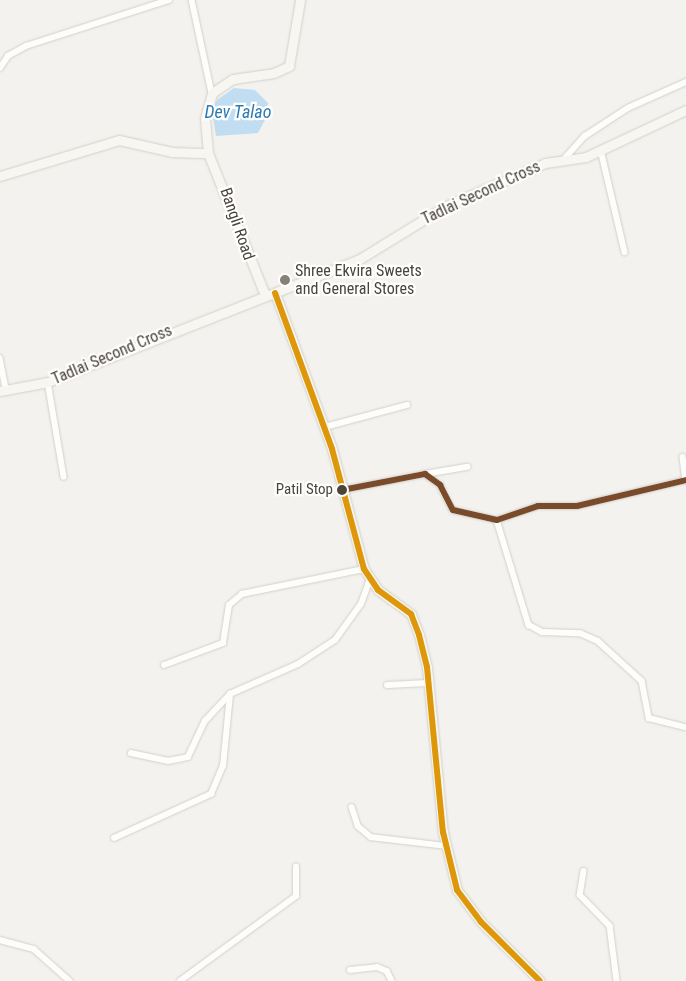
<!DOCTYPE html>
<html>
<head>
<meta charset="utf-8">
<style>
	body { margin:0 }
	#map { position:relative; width:686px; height:981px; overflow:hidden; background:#f4f2ee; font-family:"Roboto Condensed",sans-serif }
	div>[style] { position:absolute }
	.water>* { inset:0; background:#c0ddf1 }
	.roads { filter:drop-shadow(0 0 1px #d2d0cb) drop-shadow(0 0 1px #d2d0cb) }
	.street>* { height:5.5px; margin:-2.75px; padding:0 2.75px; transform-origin:2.75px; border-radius:2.75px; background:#fdfdfc }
	.secondary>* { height:9px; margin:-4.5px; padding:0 4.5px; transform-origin:4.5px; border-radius:4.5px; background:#f7f6f1 }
	.bus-1>* { height:6px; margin:-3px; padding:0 3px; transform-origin:3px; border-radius:3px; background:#dd9709 }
	.bus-2>* { height:6px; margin:-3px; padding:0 3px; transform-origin:3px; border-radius:3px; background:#7a4b2a }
	.dots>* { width:14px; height:14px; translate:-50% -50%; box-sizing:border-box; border:2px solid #fff; border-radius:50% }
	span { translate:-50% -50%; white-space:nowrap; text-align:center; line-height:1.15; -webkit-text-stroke:4.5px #fff; paint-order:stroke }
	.bus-label { font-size:15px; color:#4b4439 }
	.right { translate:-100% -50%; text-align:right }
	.street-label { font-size:16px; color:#4b4439 }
	.poi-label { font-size:16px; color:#4b4439 }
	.left { translate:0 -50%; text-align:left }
	.water-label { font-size:18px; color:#2e7ab2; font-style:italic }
</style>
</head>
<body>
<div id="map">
	<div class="water">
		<i style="clip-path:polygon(234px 88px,255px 90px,268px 103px,266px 118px,258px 133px,216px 136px,212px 111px,217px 100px)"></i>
	</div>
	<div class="roads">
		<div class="street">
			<i style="left:192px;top:0;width:95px;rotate:77.9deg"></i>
			<i style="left:0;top:68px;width:14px;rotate:-56deg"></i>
			<i style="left:8px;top:56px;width:21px;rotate:-29deg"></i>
			<i style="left:26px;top:46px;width:150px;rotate:-17.8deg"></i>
			<i style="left:601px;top:150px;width:105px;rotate:76.8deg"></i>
			<i style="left:564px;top:159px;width:31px;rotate:-48deg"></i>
			<i style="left:585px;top:136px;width:51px;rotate:-33.1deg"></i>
			<i style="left:628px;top:108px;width:64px;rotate:-24.1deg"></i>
			<i style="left:0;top:358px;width:33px;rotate:79deg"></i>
			<i style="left:48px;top:382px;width:96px;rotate:80.4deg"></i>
			<i style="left:325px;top:427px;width:85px;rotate:-15deg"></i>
			<i style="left:683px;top:457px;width:24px;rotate:83deg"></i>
			<i style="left:425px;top:474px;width:43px;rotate:-9.5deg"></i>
			<i style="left:342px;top:490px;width:85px;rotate:-10.9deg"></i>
			<i style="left:425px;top:474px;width:19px;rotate:36deg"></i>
			<i style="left:440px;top:485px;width:28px;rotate:63deg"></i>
			<i style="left:453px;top:510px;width:45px;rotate:12.8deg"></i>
			<i style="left:497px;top:520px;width:43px;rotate:-18.9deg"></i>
			<i style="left:538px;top:506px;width:39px"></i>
			<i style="left:577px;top:506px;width:112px;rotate:-13.4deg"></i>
			<i style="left:497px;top:520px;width:110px;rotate:73.1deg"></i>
			<i style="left:529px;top:625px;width:15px;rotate:28deg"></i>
			<i style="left:542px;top:632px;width:38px;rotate:2deg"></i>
			<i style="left:580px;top:633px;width:20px;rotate:24deg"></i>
			<i style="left:598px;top:641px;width:59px;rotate:42.3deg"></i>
			<i style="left:642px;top:681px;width:38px;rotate:79deg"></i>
			<i style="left:649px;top:718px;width:38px;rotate:14deg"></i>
			<i style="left:164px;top:665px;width:63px;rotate:-20.4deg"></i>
			<i style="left:223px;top:643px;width:38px;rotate:-81deg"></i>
			<i style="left:229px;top:605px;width:17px;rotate:-40deg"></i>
			<i style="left:242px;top:594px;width:125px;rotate:-11.6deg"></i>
			<i style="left:387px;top:685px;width:41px;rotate:-2.8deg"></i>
			<i style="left:131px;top:753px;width:38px;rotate:12deg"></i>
			<i style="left:168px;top:761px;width:20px;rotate:-11deg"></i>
			<i style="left:188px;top:757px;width:40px;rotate:-65deg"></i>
			<i style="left:205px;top:721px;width:37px;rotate:-47deg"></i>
			<i style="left:230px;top:694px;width:74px;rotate:-23.8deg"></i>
			<i style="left:298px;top:664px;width:44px;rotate:-33deg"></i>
			<i style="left:335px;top:640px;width:44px;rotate:-54.2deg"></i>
			<i style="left:361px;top:604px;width:27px;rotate:-70deg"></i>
			<i style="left:352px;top:807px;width:20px;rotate:72deg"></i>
			<i style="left:358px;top:826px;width:17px;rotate:40deg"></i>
			<i style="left:371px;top:837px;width:76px;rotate:6.8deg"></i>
			<i style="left:114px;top:838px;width:107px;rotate:-24.4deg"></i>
			<i style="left:211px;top:794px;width:30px;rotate:-67deg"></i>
			<i style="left:223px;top:766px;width:72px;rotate:-84.4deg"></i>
			<i style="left:584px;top:871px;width:24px;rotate:99deg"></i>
			<i style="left:580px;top:895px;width:43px;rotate:45.9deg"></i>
			<i style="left:610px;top:926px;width:55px;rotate:82.7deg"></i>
			<i style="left:0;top:940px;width:35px;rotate:15deg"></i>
			<i style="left:34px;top:949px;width:48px;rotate:41.6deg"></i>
			<i style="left:350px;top:970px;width:27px;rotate:-6deg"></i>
			<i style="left:377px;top:967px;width:11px;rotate:22deg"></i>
			<i style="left:387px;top:971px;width:11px;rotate:63deg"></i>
			<i style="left:180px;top:981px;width:144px;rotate:-36.2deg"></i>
			<i style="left:296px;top:896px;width:29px;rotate:-90deg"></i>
		</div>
		<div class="secondary">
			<i style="left:0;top:176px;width:124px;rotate:-16.8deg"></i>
			<i style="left:119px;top:140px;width:54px;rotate:12.8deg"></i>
			<i style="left:172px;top:152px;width:36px;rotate:2deg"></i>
			<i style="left:275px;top:293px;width:166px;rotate:69.9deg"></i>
			<i style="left:332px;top:449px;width:124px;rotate:75.1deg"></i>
			<i style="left:364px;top:569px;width:25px;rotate:56deg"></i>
			<i style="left:378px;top:590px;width:41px;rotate:36deg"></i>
			<i style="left:411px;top:614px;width:22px;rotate:69deg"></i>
			<i style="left:419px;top:635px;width:33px;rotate:76deg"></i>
			<i style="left:427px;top:667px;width:166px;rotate:84.5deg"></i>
			<i style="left:443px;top:832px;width:60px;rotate:76.4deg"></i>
			<i style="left:457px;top:890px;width:40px;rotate:53deg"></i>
			<i style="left:481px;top:922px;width:83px;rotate:45deg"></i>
			<i style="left:265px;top:295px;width:153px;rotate:-111.9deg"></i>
			<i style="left:208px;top:153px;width:35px;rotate:-95deg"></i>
			<i style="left:205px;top:118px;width:26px;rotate:-74deg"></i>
			<i style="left:212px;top:93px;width:25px;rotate:-34deg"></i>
			<i style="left:233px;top:79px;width:41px;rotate:-8.3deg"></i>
			<i style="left:274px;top:73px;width:17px;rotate:-25deg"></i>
			<i style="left:289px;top:66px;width:67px;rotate:-80.5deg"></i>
			<i style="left:0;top:391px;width:49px;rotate:-10.6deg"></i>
			<i style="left:48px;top:382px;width:333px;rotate:-21.5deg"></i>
			<i style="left:358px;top:260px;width:101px;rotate:-31.6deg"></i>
			<i style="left:444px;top:207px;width:110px;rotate:-23.5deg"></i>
			<i style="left:545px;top:163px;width:41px;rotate:-8.3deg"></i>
			<i style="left:586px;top:157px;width:110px;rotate:-25.2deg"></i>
		</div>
	</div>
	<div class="bus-1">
		<i style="left:275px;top:293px;width:166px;rotate:69.9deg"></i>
		<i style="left:332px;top:449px;width:124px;rotate:75.1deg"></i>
		<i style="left:364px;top:569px;width:25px;rotate:56deg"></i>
		<i style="left:378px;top:590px;width:41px;rotate:36deg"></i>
		<i style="left:411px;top:614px;width:22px;rotate:69deg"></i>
		<i style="left:419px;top:635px;width:33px;rotate:76deg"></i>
		<i style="left:427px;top:667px;width:166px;rotate:84.5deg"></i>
		<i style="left:443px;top:832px;width:60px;rotate:76.4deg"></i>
		<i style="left:457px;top:890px;width:40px;rotate:53deg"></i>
		<i style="left:481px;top:922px;width:83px;rotate:45deg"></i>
	</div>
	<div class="bus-2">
		<i style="left:342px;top:490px;width:85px;rotate:-10.9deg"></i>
		<i style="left:425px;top:474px;width:19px;rotate:36deg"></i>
		<i style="left:440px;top:485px;width:28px;rotate:63deg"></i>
		<i style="left:453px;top:510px;width:45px;rotate:12.8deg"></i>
		<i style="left:497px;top:520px;width:43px;rotate:-18.9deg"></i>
		<i style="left:538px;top:506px;width:39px"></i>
		<i style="left:577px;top:506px;width:112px;rotate:-13.4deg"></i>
	</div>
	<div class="dots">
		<i style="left:285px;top:280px;background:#868178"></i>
		<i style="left:342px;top:490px;background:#4b4439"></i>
	</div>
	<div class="bus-label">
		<span class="right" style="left:333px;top:490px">Patil Stop</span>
	</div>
	<div class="street-label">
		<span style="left:481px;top:193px;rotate:-25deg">Tadlai Second Cross</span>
		<span style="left:237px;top:224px;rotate:71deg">Bangli Road</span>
		<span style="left:112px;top:355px;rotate:-23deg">Tadlai Second Cross</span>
	</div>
	<div class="poi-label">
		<span class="left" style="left:295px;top:280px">Shree Ekvira Sweets<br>and General Stores</span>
	</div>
	<div class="water-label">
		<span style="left:238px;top:112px">Dev Talao</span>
	</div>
</div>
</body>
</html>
